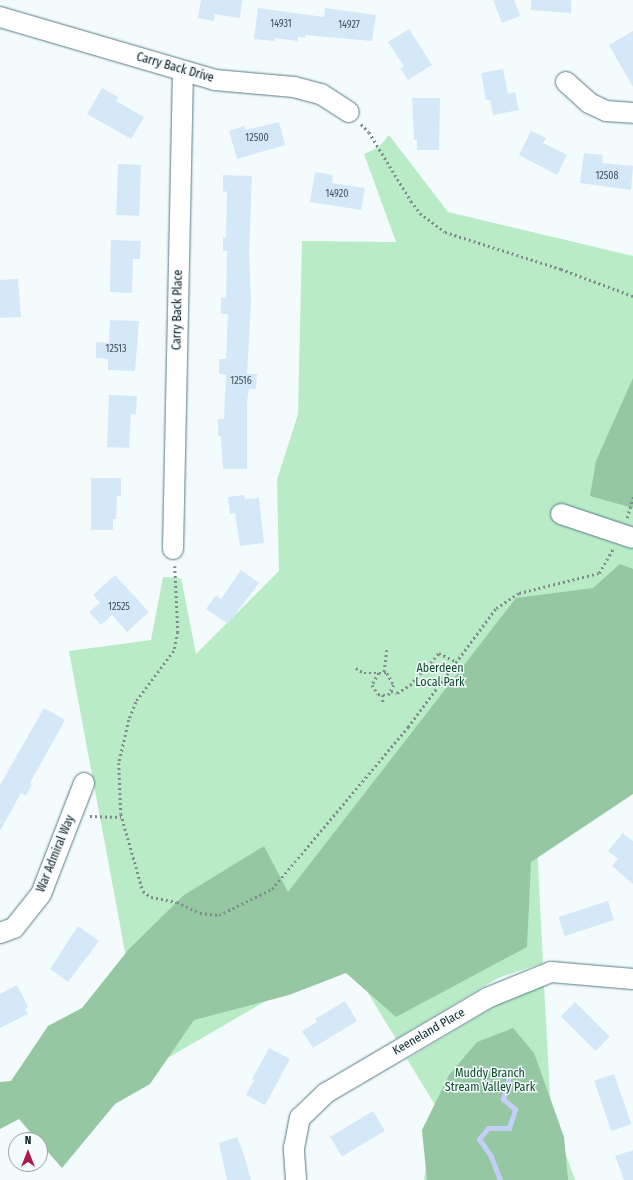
<!DOCTYPE html>
<html>
<head>
<meta charset="utf-8">
<style>
	body { margin:0 }
	#map { position:relative; width:633px; height:1180px; overflow:hidden; background:#f3fbfd; font-family:"Fira Sans Condensed",sans-serif }
	div>[style] { position:absolute }
	.green>* { inset:0; background:#b9ecc6 }
	.forest>* { inset:0; background:#94c7a2 }
	.stream>* { height:5px; margin:-2.5px; padding:0 2.5px; transform-origin:2.5px; border-radius:2.5px; background:#c4cef9 }
	.building>* { inset:0; background:#d5e8f8; transform-origin:0 0 }
	.path>* { height:2.5px; margin-top:-1.25px; transform-origin:0; background:repeating-linear-gradient(90deg,#7f8b8e 0 2px,transparent 0 5px) }
	.roads { filter:drop-shadow(0 0 1px #557c85) drop-shadow(0 0 1px #557c85) }
	.minor>* { height:20px; margin:-10px; padding:0 10px; transform-origin:10px; border-radius:10px; background:#fff }
	span { translate:-50% -50%; white-space:nowrap; text-align:center; line-height:1.15; -webkit-text-stroke:3px #f3fbfd; paint-order:stroke }
	.number-label { font-size:10px; color:#405158 }
	.number-label span { -webkit-text-stroke-width:0 }
	.street-label { font-size:12px; color:#0f1f23 }
	.park-label { font-size:12px; color:#0f4a27 }
	.north { position:absolute; left:8px; top:1132px; width:40px; height:40px; box-sizing:border-box; background:#f3fbfd; border:1px solid #98a3a6; border-radius:50%; rotate:0deg; font-size:11px; font-weight:700; line-height:16px; text-align:center; color:#0f1f23 }
	.north::after { content:''; display:block; margin:auto; width:14px; height:18px; background:#ab1a4f; clip-path:polygon(50% 0,100% 100%,50% 72%,0 100%) }
</style>
</head>
<body>
<div id="map">
	<div class="green">
		<i style="clip-path:polygon(389px 135px,448px 212px,633px 256px,633px 787px,537px 843px,543px 963px,498px 978px,396px 1039px,345px 955px,147px 1070px,69px 651px,151px 640px,163px 577px,181px 578px,196px 654px,279px 571px,277px 480px,298px 414px,302px 241px,396px 242px,364px 154px,379px 147px)"></i>
		<i style="clip-path:polygon(544px 985px,551px 1113px,575px 1180px,424px 1180px,435px 1105px,407px 1059px,514px 995px)"></i>
	</div>
	<div class="forest">
		<i style="clip-path:polygon(633px 378px,633px 508px,590px 496px,596px 461px)"></i>
		<i style="clip-path:polygon(620px 564px,633px 569px,633px 794px,531px 862px,527px 947px,396px 1017px,346px 973px,289px 995px,194px 1020px,150px 1084px,115px 1104px,62px 1168px,40px 1143px,40px 1140px,37px 1140px,19px 1119px,0 1129px,0 1082px,11px 1081px,48px 1026px,82px 1008px,129px 949px,184px 895px,264px 846px,288px 892px,516px 598px,593px 588px)"></i>
		<i style="clip-path:polygon(513px 1028px,534px 1053px,564px 1137px,568px 1180px,427px 1180px,422px 1130px,449px 1075px,477px 1042px)"></i>
	</div>
	<div class="stream">
		<i style="left:500px;top:1180px;width:26px;rotate:-111deg"></i>
		<i style="left:491px;top:1156px;width:21px;rotate:-125deg"></i>
		<i style="left:479px;top:1139px;width:14px;rotate:-51deg"></i>
		<i style="left:488px;top:1128px;width:21px"></i>
		<i style="left:509px;top:1128px;width:20px;rotate:-72deg"></i>
		<i style="left:515px;top:1109px;width:16px;rotate:-140deg"></i>
		<i style="left:503px;top:1099px;width:23px;rotate:-75deg"></i>
	</div>
	<div class="building">
		<i style="clip-path:polygon(201px 0,242px 0,240px 18px,214px 14px,214px 21px,198px 18px)"></i>
		<i style="clip-path:polygon(493px 0,514px 0,520px 16px,502px 23px)"></i>
		<i style="clip-path:polygon(531px 0,571px 0,571px 13px,531px 10px)"></i>
		<i style="clip-path:polygon(258px 8px,324px 17px,325px 8px,376px 15px,372px 41px,305px 35px,305px 38px,298px 37px,298px 41px,275px 38px,274px 41px,254px 39px)"></i>
		<i style="clip-path:polygon(409px 29px,432px 65px,408px 80px,400px 68px,404px 66px,388px 42px)"></i>
		<i style="clip-path:polygon(633px 31px,633px 87px,609px 45px)"></i>
		<i style="clip-path:polygon(503px 69px,508px 94px,515px 92px,519px 110px,493px 115px,490px 100px,486px 100px,481px 73px)"></i>
		<i style="clip-path:polygon(102px 88px,118px 97px,116px 101px,144px 117px,131px 139px,87px 114px)"></i>
		<i style="clip-path:polygon(412px 98px,440px 98px,439px 150px,417px 150px,417px 140px,414px 140px)"></i>
		<i style="clip-path:polygon(279px 122px,285px 145px,237px 159px,229px 131px,244px 126px,245px 130px)"></i>
		<i style="clip-path:polygon(531px 131px,546px 138px,543px 143px,567px 155px,557px 175px,519px 155px)"></i>
		<i style="clip-path:polygon(584px 153px,603px 155px,602px 163px,633px 166px,631px 190px,580px 183px)"></i>
		<i style="left:118px;top:164px;width:23px;height:51px;rotate:2deg"></i>
		<i style="clip-path:polygon(315px 172px,333px 175px,332px 183px,365px 188px,361px 210px,310px 202px)"></i>
		<i style="clip-path:polygon(223px 175px,252px 176px,249px 253px,251px 303px,247px 374px,257px 374px,256px 389px,249px 389px,247px 402px,247px 469px,223px 469px,221px 436px,218px 436px,218px 419px,224px 419px,226px 375px,219px 374px,219px 359px,226px 359px,228px 314px,221px 314px,221px 298px,226px 298px,227px 251px,223px 251px,223px 237px,226px 237px,227px 192px,223px 191px)"></i>
		<i style="clip-path:polygon(111px 240px,141px 241px,140px 259px,133px 259px,132px 293px,110px 292px)"></i>
		<i style="clip-path:polygon(18px 279px,21px 317px,0 318px,0 280px)"></i>
		<i style="clip-path:polygon(110px 320px,139px 321px,135px 371px,108px 370px,108px 359px,96px 358px,96px 342px,109px 343px)"></i>
		<i style="clip-path:polygon(109px 395px,137px 396px,136px 414px,131px 414px,129px 448px,107px 447px)"></i>
		<i style="clip-path:polygon(91px 478px,121px 478px,121px 496px,117px 496px,116px 519px,113px 519px,113px 530px,91px 530px)"></i>
		<i style="clip-path:polygon(244px 495px,245px 499px,259px 498px,264px 543px,240px 546px,235px 513px,230px 514px,228px 497px)"></i>
		<i style="clip-path:polygon(241px 570px,259px 583px,228px 624px,206px 609px,216px 595px,221px 599px)"></i>
		<i style="clip-path:polygon(115px 575px,149px 612px,127px 632px,112px 615px,101px 625px,89px 612px,100px 603px,93px 595px)"></i>
		<i style="clip-path:polygon(44px 708px,65px 720px,30px 783px,32px 784px,26px 796px,21px 793px,0 831px,0 785px)"></i>
		<i style="clip-path:polygon(623px 833px,633px 841px,633px 884px,612px 866px,618px 859px,608px 851px)"></i>
		<i style="left:608px;top:901px;width:20px;height:52px;rotate:72deg"></i>
		<i style="clip-path:polygon(78px 926px,99px 941px,68px 982px,50px 969px)"></i>
		<i style="clip-path:polygon(17px 985px,28px 1007px,25px 1009px,28px 1014px,0 1028px,0 994px)"></i>
		<i style="clip-path:polygon(345px 1001px,357px 1021px,313px 1048px,302px 1031px,317px 1022px,315px 1019px)"></i>
		<i style="left:575px;top:1002px;width:49px;height:20px;rotate:45deg"></i>
		<i style="clip-path:polygon(269px 1048px,290px 1059px,265px 1105px,246px 1095px,254px 1080px,252px 1079px)"></i>
		<i style="left:614px;top:1074px;width:53px;height:21px;rotate:71deg"></i>
		<i style="left:373px;top:1111px;width:23px;height:50px;rotate:59deg"></i>
		<i style="clip-path:polygon(237px 1137px,244px 1155px,251px 1180px,227px 1180px,219px 1143px)"></i>
		<i style="clip-path:polygon(633px 1150px,633px 1180px,624px 1180px,615px 1156px)"></i>
	</div>
	<div class="path">
		<i style="left:361px;top:124px;width:11px;rotate:45deg"></i>
		<i style="left:369px;top:132px;width:81px;rotate:58.7deg"></i>
		<i style="left:411px;top:201px;width:15px;rotate:53deg"></i>
		<i style="left:420px;top:213px;width:31px;rotate:37deg"></i>
		<i style="left:445px;top:232px;width:122px;rotate:17.7deg"></i>
		<i style="left:561px;top:269px;width:77px;rotate:20.6deg"></i>
		<i style="left:627px;top:518px;width:22px;rotate:-74deg"></i>
		<i style="left:175px;top:566px;width:66px;rotate:87.4deg"></i>
		<i style="left:178px;top:632px;width:19px;rotate:102deg"></i>
		<i style="left:174px;top:651px;width:64px;rotate:126.7deg"></i>
		<i style="left:136px;top:702px;width:19px;rotate:111deg"></i>
		<i style="left:129px;top:720px;width:44px;rotate:103.1deg"></i>
		<i style="left:119px;top:763px;width:51px;rotate:87.8deg"></i>
		<i style="left:121px;top:814px;width:80px;rotate:74.1deg"></i>
		<i style="left:143px;top:891px;width:10px;rotate:37deg"></i>
		<i style="left:151px;top:897px;width:26px;rotate:11deg"></i>
		<i style="left:177px;top:902px;width:25px;rotate:26deg"></i>
		<i style="left:200px;top:913px;width:19px;rotate:6deg"></i>
		<i style="left:219px;top:915px;width:59px;rotate:-26.1deg"></i>
		<i style="left:272px;top:889px;width:212px;rotate:-50deg"></i>
		<i style="left:408px;top:727px;width:148px;rotate:-53.5deg"></i>
		<i style="left:496px;top:608px;width:27px;rotate:-33deg"></i>
		<i style="left:519px;top:593px;width:82px;rotate:-14deg"></i>
		<i style="left:599px;top:573px;width:28px;rotate:-60deg"></i>
		<i style="left:387px;top:650px;width:23px;rotate:97deg"></i>
		<i style="left:384px;top:673px;width:3px"></i>
		<i style="left:387px;top:673px;width:14px;rotate:60deg"></i>
		<i style="left:394px;top:685px;width:7px;rotate:117deg"></i>
		<i style="left:391px;top:691px;width:6px;rotate:18deg"></i>
		<i style="left:397px;top:693px;width:15px;rotate:-32deg"></i>
		<i style="left:410px;top:685px;width:43px;rotate:-47.8deg"></i>
		<i style="left:439px;top:653px;width:18px;rotate:27deg"></i>
		<i style="left:356px;top:668px;width:9px;rotate:32deg"></i>
		<i style="left:364px;top:673px;width:20px"></i>
		<i style="left:379px;top:673px;width:14px;rotate:120deg"></i>
		<i style="left:372px;top:685px;width:11px;rotate:56deg"></i>
		<i style="left:378px;top:694px;width:5px;rotate:11deg"></i>
		<i style="left:383px;top:695px;width:8px;rotate:90deg"></i>
		<i style="left:383px;top:695px;width:5px"></i>
		<i style="left:388px;top:695px;width:4px;rotate:-63deg"></i>
		<i style="left:90px;top:816px;width:31px;rotate:2deg"></i>
	</div>
	<div class="roads">
		<div class="minor">
			<i style="left:0;top:17px;width:224px;rotate:16.3deg"></i>
			<i style="left:215px;top:80px;width:79px;rotate:5.1deg"></i>
			<i style="left:294px;top:87px;width:28px;rotate:15deg"></i>
			<i style="left:321px;top:94px;width:33px;rotate:33deg"></i>
			<i style="left:566px;top:82px;width:31px;rotate:42deg"></i>
			<i style="left:589px;top:103px;width:19px;rotate:25deg"></i>
			<i style="left:606px;top:111px;width:27px;rotate:4deg"></i>
			<i style="left:561px;top:514px;width:76px;rotate:18.4deg"></i>
			<i style="left:173px;top:549px;width:478px;rotate:-88.8deg"></i>
			<i style="left:0;top:933px;width:15px;rotate:-20deg"></i>
			<i style="left:14px;top:928px;width:43px;rotate:-51.5deg"></i>
			<i style="left:41px;top:894px;width:119px;rotate:-68.8deg"></i>
			<i style="left:296px;top:1180px;width:32px;rotate:-94deg"></i>
			<i style="left:294px;top:1148px;width:31px;rotate:-79deg"></i>
			<i style="left:300px;top:1118px;width:36px;rotate:-44deg"></i>
			<i style="left:326px;top:1093px;width:187px;rotate:-30.5deg"></i>
			<i style="left:487px;top:998px;width:69px;rotate:-22.1deg"></i>
			<i style="left:551px;top:972px;width:82px;rotate:4.9deg"></i>
		</div>
	</div>
	<div class="number-label">
		<span style="left:281px;top:25px">14931</span>
		<span style="left:349px;top:26px">14927</span>
		<span style="left:257px;top:139px">12500</span>
		<span style="left:607px;top:177px">12508</span>
		<span style="left:337px;top:195px">14920</span>
		<span style="left:116px;top:350px">12513</span>
		<span style="left:241px;top:382px">12516</span>
		<span style="left:119px;top:608px">12525</span>
	</div>
	<div class="street-label">
		<span style="left:175px;top:68px;rotate:16deg">Carry Back Drive</span>
		<span style="left:178px;top:310px;rotate:-89deg">Carry Back Place</span>
		<span style="left:56px;top:854px;rotate:-68deg">War Admiral Way</span>
		<span style="left:429px;top:1032px;rotate:-30deg">Keeneland Place</span>
	</div>
	<div class="park-label">
		<span style="left:440px;top:676px">Aberdeen<br>Local Park</span>
		<span style="left:490px;top:1081px">Muddy Branch<br>Stream Valley Park</span>
	</div>
	<div class="north">N</div>
</div>
</body>
</html>
